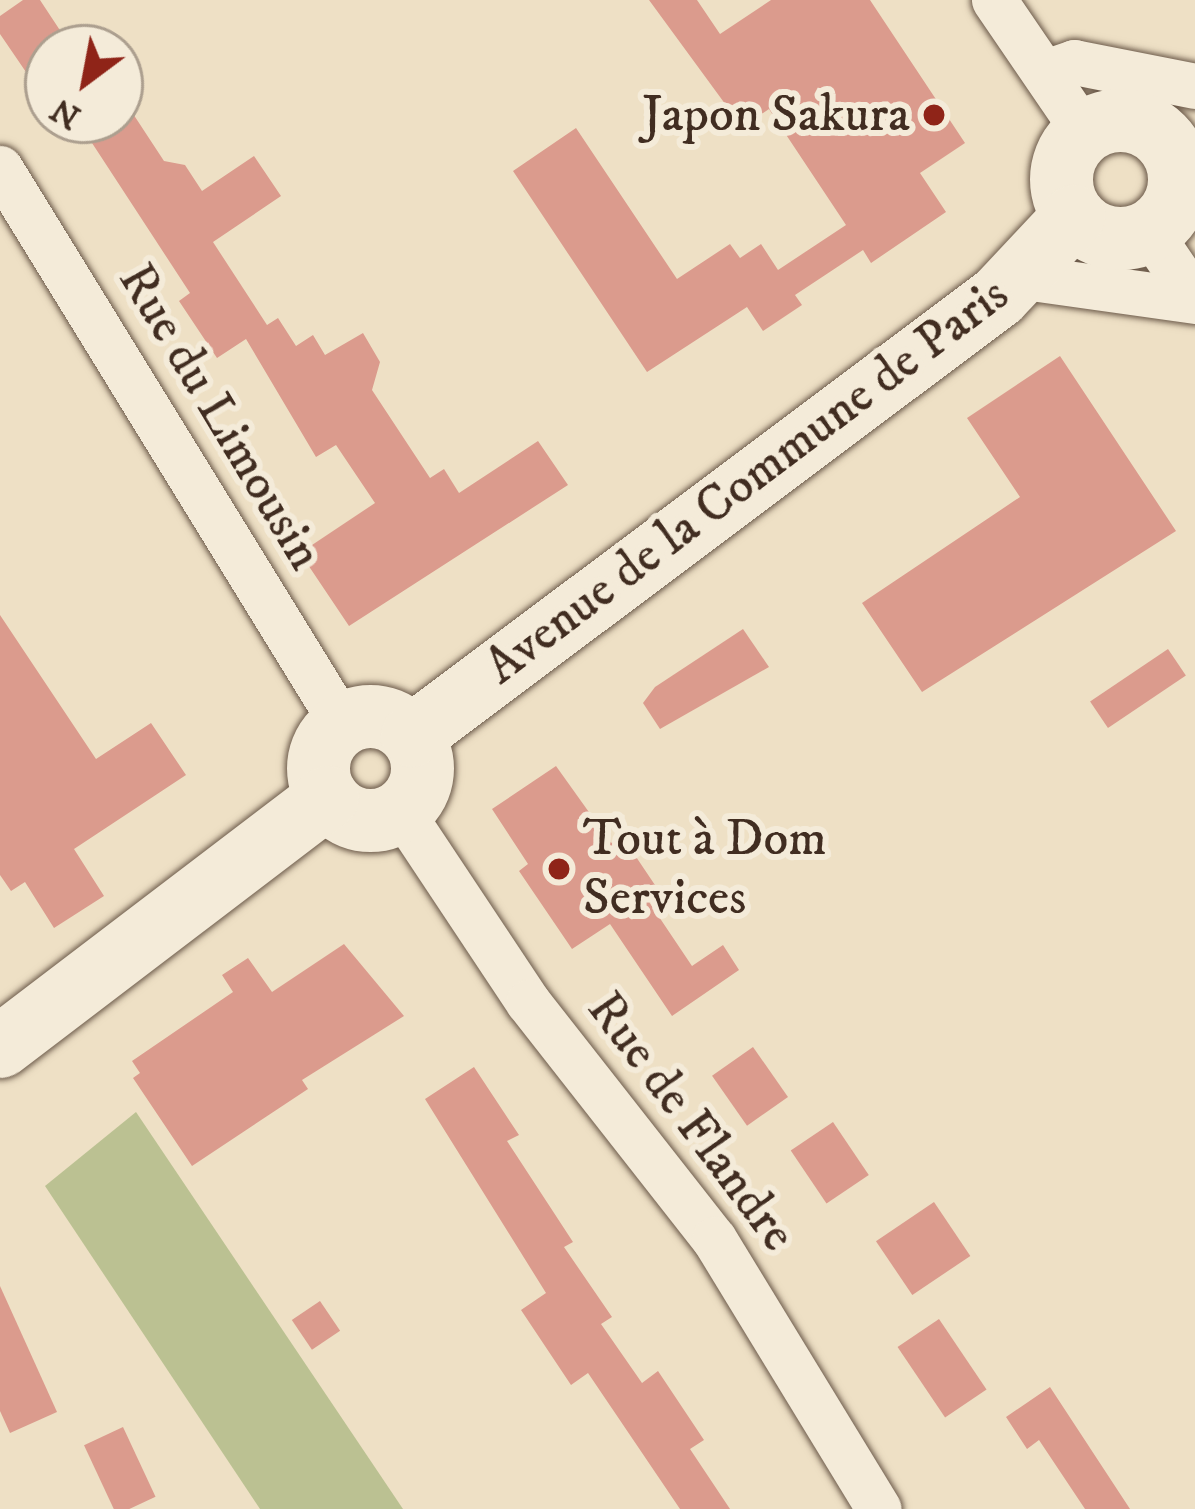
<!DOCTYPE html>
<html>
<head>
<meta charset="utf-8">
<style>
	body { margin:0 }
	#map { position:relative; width:1195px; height:1509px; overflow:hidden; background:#eee0c5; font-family:"IM FELL DW Pica",serif }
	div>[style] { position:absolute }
	.green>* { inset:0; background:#bbc192 }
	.building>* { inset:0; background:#db9b8d; transform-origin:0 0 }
	.roads { filter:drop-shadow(0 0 3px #6c5a4a) drop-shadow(0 0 3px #6c5a4a) }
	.street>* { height:45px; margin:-22.5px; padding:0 22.5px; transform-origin:22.5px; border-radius:22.5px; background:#f4ebd9 }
	.secondary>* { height:63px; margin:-31.5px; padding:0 31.5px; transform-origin:31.5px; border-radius:31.5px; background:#f4ebd9 }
	.secondary>.ring { margin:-31.5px; padding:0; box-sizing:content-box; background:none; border:63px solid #f4ebd9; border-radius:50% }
	.dots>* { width:33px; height:33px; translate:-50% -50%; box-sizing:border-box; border:6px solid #f4ebd9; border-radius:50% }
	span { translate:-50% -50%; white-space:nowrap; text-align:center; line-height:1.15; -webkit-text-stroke:12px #f4ebd9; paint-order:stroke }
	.poi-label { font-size:51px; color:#412d21 }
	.right { translate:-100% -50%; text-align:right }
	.left { translate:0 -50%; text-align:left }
	.street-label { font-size:51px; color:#412d21 }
	.north { position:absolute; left:24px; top:24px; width:120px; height:120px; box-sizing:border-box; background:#f4ebd9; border:3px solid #ac9f8f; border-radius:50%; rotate:212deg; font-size:33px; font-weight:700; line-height:48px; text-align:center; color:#412d21 }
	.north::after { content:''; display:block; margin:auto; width:42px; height:54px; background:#8f2418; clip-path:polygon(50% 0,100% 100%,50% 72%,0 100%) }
</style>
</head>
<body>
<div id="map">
	<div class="green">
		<i style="clip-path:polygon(136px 1112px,403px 1509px,260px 1509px,45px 1186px)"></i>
	</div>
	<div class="building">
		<i style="clip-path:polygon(23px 0,40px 0,71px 47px,48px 48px,48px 62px,28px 75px,0 34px,0 16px)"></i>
		<i style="clip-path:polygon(649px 0,697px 0,720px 34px,771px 0,870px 0,965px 143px,920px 173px,946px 212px,871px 263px,863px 250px,795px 295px,802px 305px,763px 331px,747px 307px,647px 372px,513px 171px,576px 128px,677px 279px,730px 244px,740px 258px,761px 244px,778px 270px,846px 225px,769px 109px,742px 127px)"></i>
		<i style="clip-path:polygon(120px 94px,164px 161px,185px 165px,202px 191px,254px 156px,281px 196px,213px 242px,267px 325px,278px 318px,296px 346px,313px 335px,325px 355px,363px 333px,380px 362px,372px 390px,430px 478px,444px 469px,459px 493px,538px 441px,568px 485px,349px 626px,300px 553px,375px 503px,336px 445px,316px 457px,246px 339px,217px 358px,179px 301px,190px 293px,77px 120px,120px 120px)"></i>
		<i style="clip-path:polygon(1060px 356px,1176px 531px,922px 692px,862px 603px,1020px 497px,967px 418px)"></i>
		<i style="clip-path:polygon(0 615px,96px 759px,151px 723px,186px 775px,74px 849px,104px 896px,54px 928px,25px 882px,11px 891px,0 875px)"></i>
		<i style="clip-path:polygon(743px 629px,769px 667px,660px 729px,643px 703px,655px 687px)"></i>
		<i style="left:1168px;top:649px;width:32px;height:94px;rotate:56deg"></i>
		<i style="clip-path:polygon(556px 766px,611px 843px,622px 836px,659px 891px,647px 899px,692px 966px,723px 945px,739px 970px,672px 1016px,610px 924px,572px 949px,519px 871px,528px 864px,492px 809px)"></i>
		<i style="clip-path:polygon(344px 944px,404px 1016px,302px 1080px,308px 1089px,192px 1166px,133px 1078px,140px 1073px,132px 1061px,233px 992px,222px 975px,248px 958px,272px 992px)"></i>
		<i style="left:753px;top:1047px;width:61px;height:50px;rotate:55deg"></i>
		<i style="clip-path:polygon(474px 1067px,519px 1135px,507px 1141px,573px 1242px,564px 1247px,612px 1317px,601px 1324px,642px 1383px,658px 1371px,704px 1440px,690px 1449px,730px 1509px,680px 1509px,588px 1373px,571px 1385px,521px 1310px,546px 1293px,425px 1099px)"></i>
		<i style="left:833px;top:1122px;width:64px;height:51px;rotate:56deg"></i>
		<i style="left:934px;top:1202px;width:65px;height:70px;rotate:56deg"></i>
		<i style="clip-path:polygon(0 1286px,57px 1412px,10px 1433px,0 1411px)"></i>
		<i style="left:320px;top:1301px;width:36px;height:34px;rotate:56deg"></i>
		<i style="left:939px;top:1319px;width:85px;height:50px;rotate:56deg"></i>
		<i style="clip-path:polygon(1050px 1387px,1130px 1509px,1085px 1509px,1039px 1440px,1027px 1449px,1006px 1417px)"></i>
		<i style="left:123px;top:1427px;width:77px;height:43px;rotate:65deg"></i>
	</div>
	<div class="roads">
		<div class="street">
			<i style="left:994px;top:0;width:160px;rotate:55.7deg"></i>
			<i style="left:1045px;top:72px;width:31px;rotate:-19deg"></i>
			<i style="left:1074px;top:62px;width:123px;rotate:11.2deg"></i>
			<i style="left:0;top:168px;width:653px;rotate:58.4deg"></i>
			<i style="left:1149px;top:231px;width:82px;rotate:55.9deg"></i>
			<i style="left:1017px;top:276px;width:180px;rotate:8deg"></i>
			<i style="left:401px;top:811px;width:229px;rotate:56.4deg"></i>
			<i style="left:528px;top:1002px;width:301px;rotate:51.9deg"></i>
			<i style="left:714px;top:1239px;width:316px;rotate:58.6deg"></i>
		</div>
		<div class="secondary">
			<i class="ring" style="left:1061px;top:120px;width:55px;height:55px"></i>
			<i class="ring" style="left:318px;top:716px;width:41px;height:41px"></i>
			<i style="left:412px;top:735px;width:732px;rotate:-36.84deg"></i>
			<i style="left:998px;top:296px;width:110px;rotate:-46.8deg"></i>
			<i style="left:0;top:1046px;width:411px;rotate:-37.3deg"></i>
		</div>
	</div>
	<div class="dots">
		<i style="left:934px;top:115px;background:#8f2418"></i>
		<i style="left:559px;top:869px;background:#8f2418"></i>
	</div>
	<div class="poi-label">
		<span class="right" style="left:910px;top:115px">Japon Sakura</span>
		<span class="left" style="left:583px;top:869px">Tout à Dom<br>Services</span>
	</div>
	<div class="street-label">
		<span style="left:220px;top:417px;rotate:59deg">Rue du Limousin</span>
		<span style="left:747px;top:481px;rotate:-37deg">Avenue de la Commune de Paris</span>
		<span style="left:691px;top:1122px;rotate:53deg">Rue de Flandre</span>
	</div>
	<div class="north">N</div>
</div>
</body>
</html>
